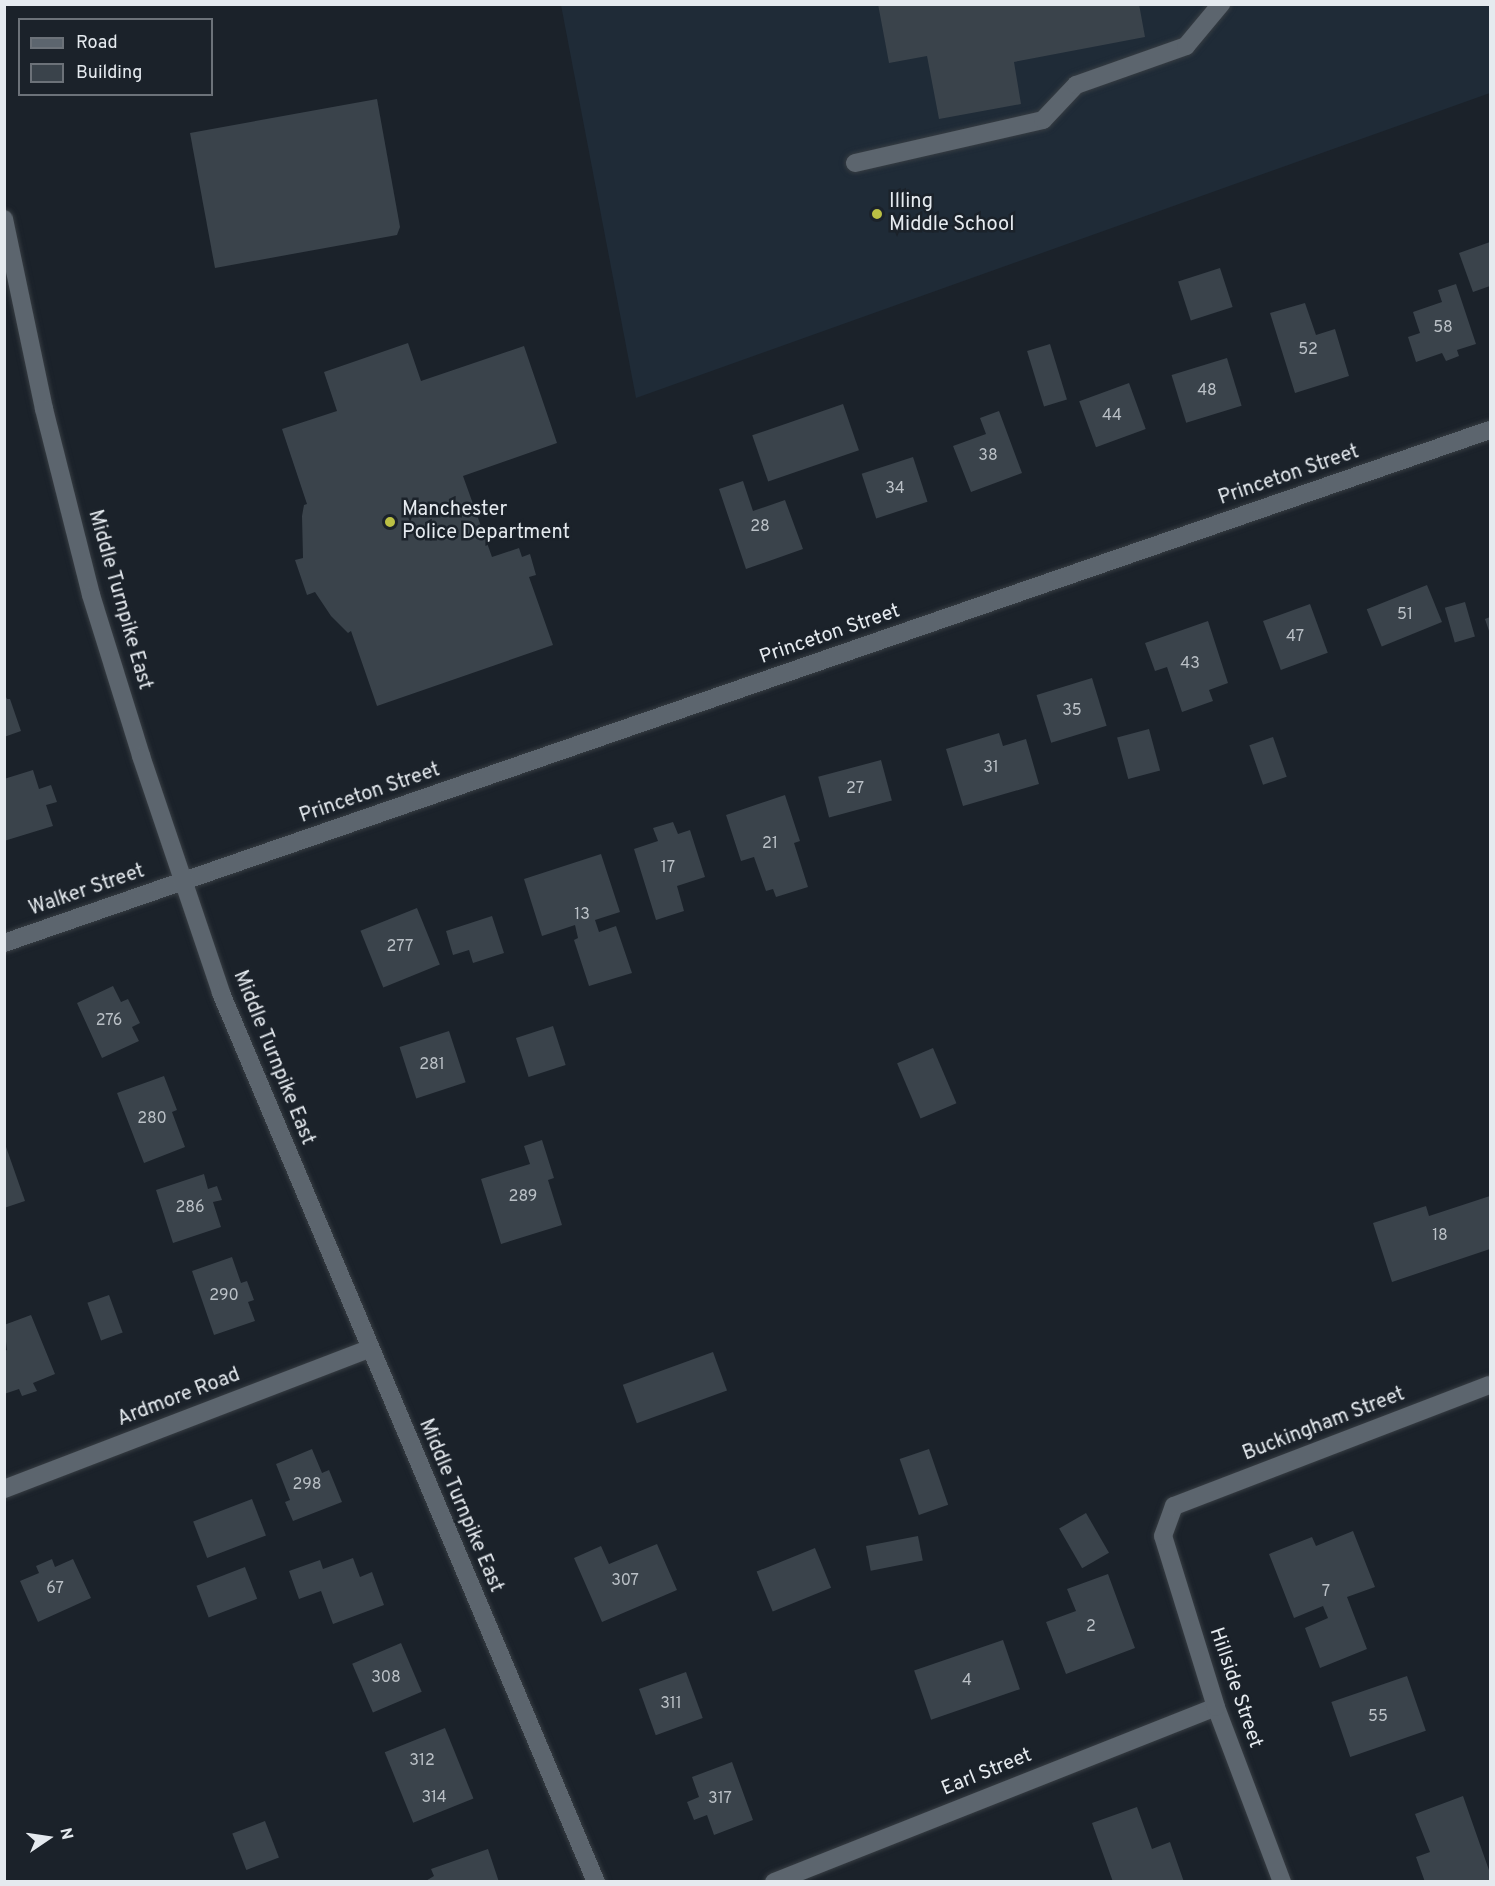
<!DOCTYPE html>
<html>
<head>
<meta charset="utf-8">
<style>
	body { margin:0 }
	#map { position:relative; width:1495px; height:1886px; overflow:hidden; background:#1b222a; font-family:Overpass,sans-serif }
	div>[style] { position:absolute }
	.built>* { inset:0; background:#1f2b37 }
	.building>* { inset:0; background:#3a434b; transform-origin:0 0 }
	.roads { filter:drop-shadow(0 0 2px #373d43) drop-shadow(0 0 2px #373d43) }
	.service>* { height:18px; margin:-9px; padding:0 9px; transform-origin:9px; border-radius:9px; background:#5c656e }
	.minor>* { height:18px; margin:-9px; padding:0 9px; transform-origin:9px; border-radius:9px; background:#5c656e }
	.secondary>* { height:18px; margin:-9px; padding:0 9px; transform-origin:9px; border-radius:9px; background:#5c656e }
	.dots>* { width:16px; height:16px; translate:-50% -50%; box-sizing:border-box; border:3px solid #1b222a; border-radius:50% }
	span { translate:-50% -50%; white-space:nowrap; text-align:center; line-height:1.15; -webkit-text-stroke:5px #1b222a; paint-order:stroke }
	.number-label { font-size:16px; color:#bac0c6 }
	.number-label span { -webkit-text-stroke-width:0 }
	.poi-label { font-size:20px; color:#e5eaef }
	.left { translate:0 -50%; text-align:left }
	.street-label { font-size:20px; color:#e5eaef }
	.frame { position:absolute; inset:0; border:6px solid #e5eaef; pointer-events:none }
	.legend { position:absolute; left:18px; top:18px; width:195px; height:78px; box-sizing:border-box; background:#1b222a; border:2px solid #6c7279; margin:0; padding:8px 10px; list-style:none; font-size:18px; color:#e5eaef }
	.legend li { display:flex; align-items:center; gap:12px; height:30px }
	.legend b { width:30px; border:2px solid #6c7279 }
	.north { position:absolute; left:18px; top:1808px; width:60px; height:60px; -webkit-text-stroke:4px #1b222a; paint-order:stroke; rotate:77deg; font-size:16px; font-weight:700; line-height:24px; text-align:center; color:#e5eaef }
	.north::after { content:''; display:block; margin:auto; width:21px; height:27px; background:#e5eaef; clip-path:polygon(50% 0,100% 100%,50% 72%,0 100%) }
</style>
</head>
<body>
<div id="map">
	<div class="built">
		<i style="clip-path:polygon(561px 5px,1490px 5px,1490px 93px,636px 398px)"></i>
	</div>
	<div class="building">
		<i style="clip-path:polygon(878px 4px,1139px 4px,1145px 37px,1014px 62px,1021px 104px,939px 119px,927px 56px,889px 63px)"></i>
		<i style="clip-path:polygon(377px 99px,400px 227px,397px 235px,215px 268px,190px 133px)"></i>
		<i style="clip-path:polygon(1490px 242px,1490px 286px,1473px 292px,1459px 253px)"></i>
		<i style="left:1220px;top:268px;width:41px;height:44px;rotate:72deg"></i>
		<i style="clip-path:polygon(1456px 284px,1476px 344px,1457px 350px,1459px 356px,1446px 361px,1442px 353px,1416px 362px,1408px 337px,1420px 333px,1413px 312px,1442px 302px,1438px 290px)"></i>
		<i style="clip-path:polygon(1305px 303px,1316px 335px,1335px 329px,1349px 376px,1295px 393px,1270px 313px)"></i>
		<i style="clip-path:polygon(408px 343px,421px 381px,524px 346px,557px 443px,463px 476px,492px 557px,519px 548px,522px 557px,530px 554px,536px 575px,529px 577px,553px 645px,377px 706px,351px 631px,348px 633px,331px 616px,315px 592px,307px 595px,295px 560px,303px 558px,302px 516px,304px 505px,307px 504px,282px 429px,337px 411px,324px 372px)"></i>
		<i style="left:1050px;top:344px;width:58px;height:24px;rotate:73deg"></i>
		<i style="left:1227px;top:358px;width:50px;height:58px;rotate:73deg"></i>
		<i style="left:1129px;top:383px;width:49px;height:53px;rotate:70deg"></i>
		<i style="left:843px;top:404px;width:49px;height:96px;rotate:71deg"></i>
		<i style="clip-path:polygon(999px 411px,1022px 473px,971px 492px,953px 446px,986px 434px,980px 418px)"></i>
		<i style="left:913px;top:457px;width:47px;height:54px;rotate:72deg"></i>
		<i style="clip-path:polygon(743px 481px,753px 511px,785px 500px,803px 549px,746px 569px,719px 489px)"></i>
		<i style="left:1427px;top:585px;width:40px;height:65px;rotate:68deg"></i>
		<i style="left:1465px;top:602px;width:36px;height:21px;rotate:74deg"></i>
		<i style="left:1310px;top:604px;width:52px;height:50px;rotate:70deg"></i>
		<i style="clip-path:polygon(1490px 617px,1490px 634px,1485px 619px)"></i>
		<i style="clip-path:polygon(1208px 621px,1228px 683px,1209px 690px,1213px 701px,1182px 712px,1167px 667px,1155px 671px,1145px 643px)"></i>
		<i style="left:1092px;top:678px;width:50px;height:58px;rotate:73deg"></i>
		<i style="clip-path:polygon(4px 693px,7px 699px,10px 699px,21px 731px,4px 737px)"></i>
		<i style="left:1149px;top:729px;width:43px;height:33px;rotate:75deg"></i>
		<i style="clip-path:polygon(999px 733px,1003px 746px,1026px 739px,1039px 784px,963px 806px,946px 749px)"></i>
		<i style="left:1273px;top:737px;width:42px;height:25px;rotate:71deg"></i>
		<i style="left:881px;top:760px;width:42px;height:65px;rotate:75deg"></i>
		<i style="clip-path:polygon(33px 770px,39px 789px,51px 785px,57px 802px,46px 805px,53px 826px,4px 841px,4px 779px)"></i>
		<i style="clip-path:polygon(785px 795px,800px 841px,794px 843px,808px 887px,776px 897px,773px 889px,766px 891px,754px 857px,741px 861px,726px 815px)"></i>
		<i style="clip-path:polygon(673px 822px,678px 834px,690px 830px,705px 877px,677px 886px,684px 911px,656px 920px,634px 849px,658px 841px,653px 828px)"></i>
		<i style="clip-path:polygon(601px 854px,620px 912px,595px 920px,599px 932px,616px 926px,632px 973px,589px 986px,574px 940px,578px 938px,575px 925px,542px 936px,524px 879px)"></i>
		<i style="left:417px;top:908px;width:61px;height:61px;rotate:68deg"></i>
		<i style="clip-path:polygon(492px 916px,504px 953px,473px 963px,469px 950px,453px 955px,446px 931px)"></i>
		<i style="clip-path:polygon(113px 986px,121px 1002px,128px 999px,140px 1023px,132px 1027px,139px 1041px,102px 1058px,77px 1003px)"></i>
		<i style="left:553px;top:1026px;width:41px;height:39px;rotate:72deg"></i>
		<i style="left:449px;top:1031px;width:54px;height:52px;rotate:72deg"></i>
		<i style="left:933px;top:1048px;width:60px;height:39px;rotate:67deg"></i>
		<i style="clip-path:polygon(164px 1076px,177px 1110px,172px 1112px,185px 1147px,144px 1163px,117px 1093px)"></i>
		<i style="clip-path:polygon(542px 1140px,554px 1178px,548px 1180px,562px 1225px,501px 1244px,481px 1179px,530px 1164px,524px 1146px)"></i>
		<i style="clip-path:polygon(5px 1144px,25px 1201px,4px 1208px,4px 1145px)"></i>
		<i style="clip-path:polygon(204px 1174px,208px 1189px,217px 1186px,222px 1200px,213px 1202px,221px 1227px,173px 1243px,156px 1190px)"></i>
		<i style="clip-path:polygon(1490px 1196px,1490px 1249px,1392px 1282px,1373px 1223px,1426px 1206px,1429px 1216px)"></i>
		<i style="clip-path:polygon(232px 1257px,241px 1283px,247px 1281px,254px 1300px,248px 1302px,255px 1321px,214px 1335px,192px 1271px)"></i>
		<i style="left:109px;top:1295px;width:40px;height:23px;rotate:70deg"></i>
		<i style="clip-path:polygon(31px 1315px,55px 1374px,33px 1383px,37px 1391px,22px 1396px,19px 1389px,4px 1394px,4px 1351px,7px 1350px,4px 1325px)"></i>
		<i style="left:713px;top:1352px;width:41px;height:96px;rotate:70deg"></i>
		<i style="clip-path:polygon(312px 1449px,322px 1473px,329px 1470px,342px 1502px,293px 1521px,285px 1502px,290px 1500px,276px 1464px)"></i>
		<i style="left:929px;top:1449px;width:59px;height:31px;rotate:71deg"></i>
		<i style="left:252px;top:1499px;width:39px;height:63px;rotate:69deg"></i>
		<i style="left:1086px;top:1513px;width:46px;height:31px;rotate:60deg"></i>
		<i style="clip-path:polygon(1353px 1531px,1375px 1587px,1347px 1597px,1367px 1649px,1320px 1668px,1305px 1628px,1328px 1618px,1323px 1606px,1294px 1618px,1269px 1554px,1312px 1537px,1316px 1546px)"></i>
		<i style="left:918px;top:1536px;width:25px;height:53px;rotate:79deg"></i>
		<i style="clip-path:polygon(657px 1544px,677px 1590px,602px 1622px,574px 1558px,601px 1546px,609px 1564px)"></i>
		<i style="left:815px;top:1548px;width:43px;height:63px;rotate:68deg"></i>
		<i style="clip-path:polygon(353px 1558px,360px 1577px,372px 1572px,384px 1605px,333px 1624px,321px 1591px,299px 1599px,289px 1571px,320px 1560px,323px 1569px)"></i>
		<i style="clip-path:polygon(52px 1559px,55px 1567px,73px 1559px,91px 1598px,38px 1622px,20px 1581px,39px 1573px,36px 1566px)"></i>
		<i style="left:245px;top:1567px;width:34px;height:52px;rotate:69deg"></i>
		<i style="clip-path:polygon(1108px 1574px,1135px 1648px,1066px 1674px,1046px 1622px,1076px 1611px,1067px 1589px)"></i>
		<i style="left:1003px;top:1640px;width:52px;height:94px;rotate:71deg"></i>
		<i style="left:401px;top:1643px;width:53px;height:53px;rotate:67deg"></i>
		<i style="left:686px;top:1672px;width:49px;height:50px;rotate:70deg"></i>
		<i style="left:1407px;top:1676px;width:58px;height:80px;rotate:71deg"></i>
		<i style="left:445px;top:1728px;width:76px;height:65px;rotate:68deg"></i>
		<i style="clip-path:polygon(732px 1762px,753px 1820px,714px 1835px,707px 1815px,694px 1820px,687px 1802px,699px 1797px,692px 1777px)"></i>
		<i style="clip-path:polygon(1463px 1796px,1490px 1873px,1490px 1882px,1425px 1882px,1416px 1857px,1430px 1852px,1415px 1814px)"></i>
		<i style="clip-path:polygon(1137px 1807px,1152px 1849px,1170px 1842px,1184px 1882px,1113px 1882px,1092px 1823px)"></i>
		<i style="left:265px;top:1821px;width:39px;height:35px;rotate:69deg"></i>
		<i style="clip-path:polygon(488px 1849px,499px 1882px,424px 1882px,434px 1876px,431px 1869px)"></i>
	</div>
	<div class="roads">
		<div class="service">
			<i style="left:855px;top:163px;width:193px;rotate:-12.9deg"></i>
			<i style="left:1043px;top:120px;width:48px;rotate:-46.7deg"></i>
			<i style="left:1076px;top:85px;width:117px;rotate:-19.5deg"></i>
			<i style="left:1186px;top:46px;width:55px;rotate:-50.2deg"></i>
		</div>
		<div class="minor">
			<i style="left:4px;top:943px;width:1572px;rotate:-19.05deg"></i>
			<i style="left:4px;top:1489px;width:391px;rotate:-21deg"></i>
			<i style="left:774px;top:1882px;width:475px;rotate:-21.6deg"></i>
			<i style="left:1282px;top:1882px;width:187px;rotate:-110.7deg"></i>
			<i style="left:1216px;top:1707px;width:179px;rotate:-107.2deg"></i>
			<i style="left:1163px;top:1536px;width:32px;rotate:-70deg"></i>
			<i style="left:1174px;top:1506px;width:338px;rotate:-21deg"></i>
		</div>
		<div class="secondary">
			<i style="left:4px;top:219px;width:194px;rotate:78.1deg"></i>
			<i style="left:44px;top:409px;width:192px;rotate:75.8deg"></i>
			<i style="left:91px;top:595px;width:169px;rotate:72.7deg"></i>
			<i style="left:141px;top:756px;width:250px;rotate:71.3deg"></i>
			<i style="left:221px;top:993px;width:965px;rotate:67.13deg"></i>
		</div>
	</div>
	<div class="dots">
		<i style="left:877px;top:214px;background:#bbc044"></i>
		<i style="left:390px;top:522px;background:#bbc044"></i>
	</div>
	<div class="number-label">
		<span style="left:1443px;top:328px">58</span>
		<span style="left:1308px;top:350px">52</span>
		<span style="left:1207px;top:391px">48</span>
		<span style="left:1112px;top:416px">44</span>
		<span style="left:988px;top:456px">38</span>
		<span style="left:895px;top:489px">34</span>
		<span style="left:760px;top:527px">28</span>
		<span style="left:1405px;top:615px">51</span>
		<span style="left:1295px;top:637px">47</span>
		<span style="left:1190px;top:664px">43</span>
		<span style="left:1072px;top:711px">35</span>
		<span style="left:991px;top:768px">31</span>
		<span style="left:855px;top:789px">27</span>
		<span style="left:770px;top:844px">21</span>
		<span style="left:668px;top:868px">17</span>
		<span style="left:582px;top:915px">13</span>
		<span style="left:400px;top:947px">277</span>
		<span style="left:109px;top:1021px">276</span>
		<span style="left:432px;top:1065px">281</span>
		<span style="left:152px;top:1119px">280</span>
		<span style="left:523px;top:1197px">289</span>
		<span style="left:190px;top:1208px">286</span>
		<span style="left:1440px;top:1236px">18</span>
		<span style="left:224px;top:1296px">290</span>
		<span style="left:307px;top:1485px">298</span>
		<span style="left:625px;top:1581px">307</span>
		<span style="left:55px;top:1589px">67</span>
		<span style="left:1326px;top:1592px">7</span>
		<span style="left:1091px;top:1627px">2</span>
		<span style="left:386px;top:1678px">308</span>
		<span style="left:967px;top:1681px">4</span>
		<span style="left:671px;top:1704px">311</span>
		<span style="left:1378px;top:1717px">55</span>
		<span style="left:422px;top:1761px">312</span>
		<span style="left:434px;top:1798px">314</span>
		<span style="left:720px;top:1799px">317</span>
	</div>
	<div class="poi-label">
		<span class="left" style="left:889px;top:214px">Illing<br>Middle School</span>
		<span class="left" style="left:402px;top:522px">Manchester<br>Police Department</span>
	</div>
	<div class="street-label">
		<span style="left:1289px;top:476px;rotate:-19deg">Princeton Street</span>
		<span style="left:119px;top:600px;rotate:74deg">Middle Turnpike East</span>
		<span style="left:830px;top:635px;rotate:-19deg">Princeton Street</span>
		<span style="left:370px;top:794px;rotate:-19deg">Princeton Street</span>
		<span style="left:87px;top:891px;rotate:-19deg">Walker Street</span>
		<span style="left:273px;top:1058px;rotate:68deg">Middle Turnpike East</span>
		<span style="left:179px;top:1398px;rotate:-21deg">Ardmore Road</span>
		<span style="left:1324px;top:1425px;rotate:-21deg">Buckingham Street</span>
		<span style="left:460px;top:1506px;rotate:67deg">Middle Turnpike East</span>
		<span style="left:1235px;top:1688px;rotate:71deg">Hillside Street</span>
		<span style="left:987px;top:1773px;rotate:-22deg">Earl Street</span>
	</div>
	<div class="frame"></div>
	<ul class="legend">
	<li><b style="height:8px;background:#5c656e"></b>Road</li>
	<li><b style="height:16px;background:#3a434b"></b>Building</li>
	</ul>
	<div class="north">N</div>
</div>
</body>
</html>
